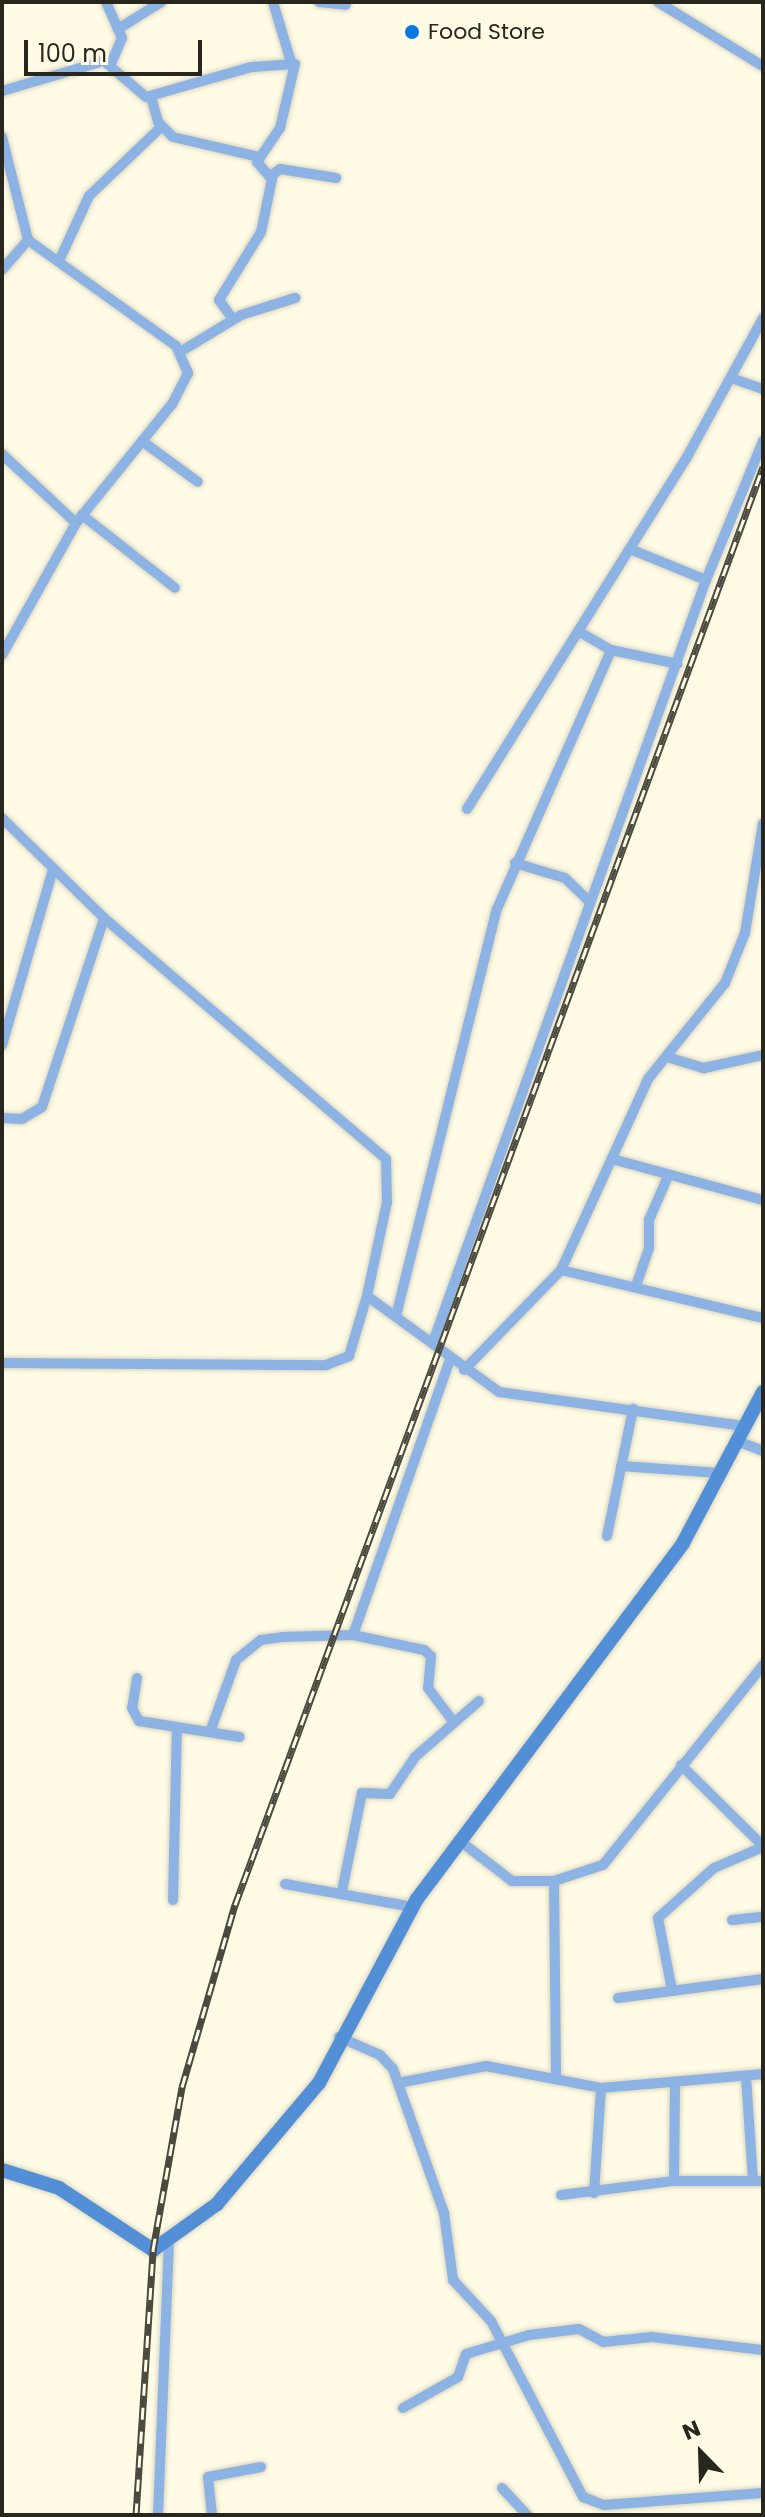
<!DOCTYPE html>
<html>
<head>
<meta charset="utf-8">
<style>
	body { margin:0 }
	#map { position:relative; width:765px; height:2517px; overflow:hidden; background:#fffbe5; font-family:Poppins,sans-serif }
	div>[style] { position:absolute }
	.roads { filter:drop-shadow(0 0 2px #d8d5c1) drop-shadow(0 0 2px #d8d5c1) }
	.minor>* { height:10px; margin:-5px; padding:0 5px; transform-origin:5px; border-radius:5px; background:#8cb3e4 }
	.secondary>* { height:14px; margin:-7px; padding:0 7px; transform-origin:7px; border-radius:7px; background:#538fd6 }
	.rail>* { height:7px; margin-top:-3.5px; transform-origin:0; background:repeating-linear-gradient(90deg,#fffbe5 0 12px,#4c4a3e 0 24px); box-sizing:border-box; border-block:2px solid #4c4a3e }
	.dots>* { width:22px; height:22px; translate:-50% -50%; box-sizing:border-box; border:4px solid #fffbe5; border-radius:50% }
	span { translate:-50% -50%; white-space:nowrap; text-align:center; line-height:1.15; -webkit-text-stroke:7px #fffbe5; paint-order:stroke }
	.poi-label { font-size:22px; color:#29271d }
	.left { translate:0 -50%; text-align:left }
	.frame { position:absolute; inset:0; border:4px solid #29271d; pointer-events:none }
	.north { position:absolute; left:661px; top:2413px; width:80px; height:80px; -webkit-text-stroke:6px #fffbe5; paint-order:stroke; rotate:337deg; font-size:22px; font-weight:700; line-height:32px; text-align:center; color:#29271d }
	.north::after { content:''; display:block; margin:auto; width:28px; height:36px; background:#29271d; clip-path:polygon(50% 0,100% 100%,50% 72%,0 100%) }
	.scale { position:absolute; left:24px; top:40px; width:178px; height:36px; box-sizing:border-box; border:4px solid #29271d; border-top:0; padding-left:10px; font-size:24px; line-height:28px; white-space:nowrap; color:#29271d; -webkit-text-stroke:6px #fffbe5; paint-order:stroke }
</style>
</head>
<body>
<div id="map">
	<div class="roads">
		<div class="minor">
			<i style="left:106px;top:2px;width:39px;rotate:66deg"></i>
			<i style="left:122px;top:38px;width:25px;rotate:113deg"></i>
			<i style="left:273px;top:2px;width:63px;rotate:73.3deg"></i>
			<i style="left:319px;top:2px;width:27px;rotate:6deg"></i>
			<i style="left:658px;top:2px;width:123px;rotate:31.4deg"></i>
			<i style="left:118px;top:29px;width:51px;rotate:-32.1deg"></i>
			<i style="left:2px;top:91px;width:106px;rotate:-16.4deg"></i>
			<i style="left:104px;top:61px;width:55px;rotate:40.6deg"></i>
			<i style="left:146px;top:97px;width:109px;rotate:-15.9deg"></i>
			<i style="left:251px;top:67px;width:44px;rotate:-3.9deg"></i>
			<i style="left:295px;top:64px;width:66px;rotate:103.2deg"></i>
			<i style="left:280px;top:128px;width:41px;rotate:124.1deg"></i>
			<i style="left:257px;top:162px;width:23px;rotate:49deg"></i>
			<i style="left:272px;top:179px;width:54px;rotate:101.7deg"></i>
			<i style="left:261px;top:232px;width:80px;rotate:121.7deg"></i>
			<i style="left:219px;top:300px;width:24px;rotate:54deg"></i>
			<i style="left:151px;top:97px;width:26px;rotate:74deg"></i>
			<i style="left:158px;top:122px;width:21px;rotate:45deg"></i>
			<i style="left:173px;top:137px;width:88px;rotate:13.1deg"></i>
			<i style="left:2px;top:137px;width:106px;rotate:75.8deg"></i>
			<i style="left:28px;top:240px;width:182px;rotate:35.6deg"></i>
			<i style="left:176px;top:346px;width:30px;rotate:66deg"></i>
			<i style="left:188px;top:373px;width:35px;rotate:117deg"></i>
			<i style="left:172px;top:404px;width:153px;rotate:128.9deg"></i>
			<i style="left:76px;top:523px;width:151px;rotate:119.3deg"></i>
			<i style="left:271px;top:176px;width:11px;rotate:-38deg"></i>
			<i style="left:280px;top:169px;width:57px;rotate:9.1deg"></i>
			<i style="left:59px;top:261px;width:72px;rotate:-65.2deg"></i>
			<i style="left:89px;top:196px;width:100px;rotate:-43.8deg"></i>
			<i style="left:2px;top:270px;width:40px;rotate:-49deg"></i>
			<i style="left:180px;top:352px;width:71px;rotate:-31.2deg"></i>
			<i style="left:241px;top:315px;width:57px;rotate:-17.5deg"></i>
			<i style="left:731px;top:378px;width:34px;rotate:19deg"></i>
			<i style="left:142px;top:441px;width:69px;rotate:36.2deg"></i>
			<i style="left:2px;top:454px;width:101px;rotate:43deg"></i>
			<i style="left:82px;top:515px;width:118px;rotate:38.1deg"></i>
			<i style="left:630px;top:549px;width:82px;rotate:22.2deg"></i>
			<i style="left:578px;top:631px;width:38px;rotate:30deg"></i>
			<i style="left:611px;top:650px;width:68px;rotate:11.8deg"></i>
			<i style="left:467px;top:809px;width:415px;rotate:-58deg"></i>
			<i style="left:687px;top:457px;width:158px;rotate:-61.3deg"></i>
			<i style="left:2px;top:818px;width:143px;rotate:44.4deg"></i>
			<i style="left:104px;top:918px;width:371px;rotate:40.5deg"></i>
			<i style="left:386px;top:1159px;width:43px;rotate:88.7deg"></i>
			<i style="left:387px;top:1202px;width:96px;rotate:102deg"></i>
			<i style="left:367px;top:1296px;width:163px;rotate:36deg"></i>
			<i style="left:499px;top:1392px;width:247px;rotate:7.9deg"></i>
			<i style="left:515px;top:863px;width:52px;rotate:16.7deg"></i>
			<i style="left:565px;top:878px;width:35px;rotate:44deg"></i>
			<i style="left:2px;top:1045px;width:182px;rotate:-73.8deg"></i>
			<i style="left:667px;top:1057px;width:39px;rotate:17deg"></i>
			<i style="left:704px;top:1068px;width:60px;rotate:-12.4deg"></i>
			<i style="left:2px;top:1118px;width:20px;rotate:3deg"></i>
			<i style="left:22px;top:1119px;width:23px;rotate:-31deg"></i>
			<i style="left:42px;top:1107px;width:199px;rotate:-71.8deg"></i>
			<i style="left:612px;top:1159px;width:156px;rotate:15.2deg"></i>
			<i style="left:561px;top:1270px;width:208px;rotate:13.4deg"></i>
			<i style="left:636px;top:1286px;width:40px;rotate:-71.1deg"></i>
			<i style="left:649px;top:1248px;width:28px;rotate:-90deg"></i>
			<i style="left:649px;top:1220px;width:48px;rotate:-66.6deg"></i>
			<i style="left:396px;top:1316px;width:419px;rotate:-76.1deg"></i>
			<i style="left:497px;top:909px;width:283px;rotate:-66.2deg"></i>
			<i style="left:433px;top:1342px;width:809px;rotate:-70.29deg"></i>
			<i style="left:706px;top:580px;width:150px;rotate:-67.7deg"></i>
			<i style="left:2px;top:1363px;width:324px;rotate:0.4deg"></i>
			<i style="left:326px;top:1365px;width:25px;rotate:-21deg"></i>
			<i style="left:349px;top:1356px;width:63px;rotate:-73.3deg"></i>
			<i style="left:464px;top:1370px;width:139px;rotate:-45.9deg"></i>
			<i style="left:561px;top:1270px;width:210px;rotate:-65.5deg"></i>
			<i style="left:648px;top:1079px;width:123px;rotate:-51.3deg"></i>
			<i style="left:725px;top:983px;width:54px;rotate:-68.2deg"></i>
			<i style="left:745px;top:933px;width:111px;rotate:-80.7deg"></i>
			<i style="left:737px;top:1441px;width:28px;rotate:21deg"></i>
			<i style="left:621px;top:1466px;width:99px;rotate:4deg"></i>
			<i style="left:607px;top:1536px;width:130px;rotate:-78.4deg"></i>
			<i style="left:353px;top:1635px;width:293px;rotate:-70.6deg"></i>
			<i style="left:137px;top:1678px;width:30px;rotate:99deg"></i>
			<i style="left:132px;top:1708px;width:15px;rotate:62deg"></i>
			<i style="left:139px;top:1721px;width:102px;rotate:9deg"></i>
			<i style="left:210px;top:1732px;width:77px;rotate:-70.1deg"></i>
			<i style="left:236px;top:1660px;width:32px;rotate:-39deg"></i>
			<i style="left:261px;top:1640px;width:21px;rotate:-8deg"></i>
			<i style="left:282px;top:1637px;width:71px;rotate:-1.6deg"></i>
			<i style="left:353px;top:1635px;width:73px;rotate:11.9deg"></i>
			<i style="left:424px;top:1650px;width:9px;rotate:41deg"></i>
			<i style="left:431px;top:1656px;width:32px;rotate:95deg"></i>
			<i style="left:428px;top:1688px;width:41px;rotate:52.9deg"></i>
			<i style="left:681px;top:1765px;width:115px;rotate:44.6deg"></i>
			<i style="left:460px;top:1841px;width:66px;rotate:37.6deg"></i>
			<i style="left:512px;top:1881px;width:42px"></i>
			<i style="left:554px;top:1881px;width:52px;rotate:-18.1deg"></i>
			<i style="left:603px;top:1865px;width:256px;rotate:-51.3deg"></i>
			<i style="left:554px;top:1881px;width:195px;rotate:89.4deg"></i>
			<i style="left:285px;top:1884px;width:130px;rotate:10.2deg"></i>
			<i style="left:342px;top:1891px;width:100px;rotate:-78.5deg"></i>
			<i style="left:362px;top:1793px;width:28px;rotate:2deg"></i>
			<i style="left:390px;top:1794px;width:45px;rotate:-56deg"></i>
			<i style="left:415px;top:1757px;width:85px;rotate:-41.2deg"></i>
			<i style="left:173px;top:1900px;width:172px;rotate:-88.7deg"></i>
			<i style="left:732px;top:1920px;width:31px;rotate:-6deg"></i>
			<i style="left:672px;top:1990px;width:73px;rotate:-101deg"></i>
			<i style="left:658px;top:1918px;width:75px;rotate:-41.8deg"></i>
			<i style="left:714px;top:1868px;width:53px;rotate:-23.2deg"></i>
			<i style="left:618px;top:1998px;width:146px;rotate:-7.5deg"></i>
			<i style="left:339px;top:2037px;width:45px;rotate:23.7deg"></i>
			<i style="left:380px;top:2055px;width:19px;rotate:47deg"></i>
			<i style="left:393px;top:2069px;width:153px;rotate:70.5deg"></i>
			<i style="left:444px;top:2213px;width:68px;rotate:82.3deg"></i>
			<i style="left:453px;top:2280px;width:56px;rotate:47.2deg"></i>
			<i style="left:491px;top:2321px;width:199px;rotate:62.4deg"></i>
			<i style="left:583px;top:2497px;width:22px;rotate:21deg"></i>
			<i style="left:604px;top:2505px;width:159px;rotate:-4.3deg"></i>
			<i style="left:746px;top:2077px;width:102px;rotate:86.1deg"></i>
			<i style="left:398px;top:2083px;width:90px;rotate:-10.9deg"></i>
			<i style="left:486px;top:2066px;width:117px;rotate:10.8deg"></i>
			<i style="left:601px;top:2088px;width:163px;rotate:-4.9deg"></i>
			<i style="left:674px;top:2181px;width:98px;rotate:-89.4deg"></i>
			<i style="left:594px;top:2193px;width:105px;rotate:-86.2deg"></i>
			<i style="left:561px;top:2195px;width:114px;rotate:-7.1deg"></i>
			<i style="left:674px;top:2181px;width:89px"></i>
			<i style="left:403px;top:2408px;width:63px;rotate:-29.4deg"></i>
			<i style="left:458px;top:2377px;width:24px;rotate:-71deg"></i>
			<i style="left:466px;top:2354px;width:66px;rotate:-16.8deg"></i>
			<i style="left:529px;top:2335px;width:50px;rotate:-6.8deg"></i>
			<i style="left:579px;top:2329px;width:27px;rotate:28deg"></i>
			<i style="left:603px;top:2342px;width:49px;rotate:-5.8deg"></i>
			<i style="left:652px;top:2337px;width:112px;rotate:6.7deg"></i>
			<i style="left:502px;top:2488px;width:37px;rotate:47deg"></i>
			<i style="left:158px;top:2515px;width:270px;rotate:-87.7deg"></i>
			<i style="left:212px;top:2515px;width:38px;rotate:-96deg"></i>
			<i style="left:208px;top:2477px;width:54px;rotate:-10.7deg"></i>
		</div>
		<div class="secondary">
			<i style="left:2px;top:2170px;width:60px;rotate:17.5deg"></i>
			<i style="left:59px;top:2188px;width:113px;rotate:33.4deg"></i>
			<i style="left:153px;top:2250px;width:79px;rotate:-35.7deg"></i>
			<i style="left:217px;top:2204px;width:158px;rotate:-49.9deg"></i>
			<i style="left:319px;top:2083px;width:208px;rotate:-62deg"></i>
			<i style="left:417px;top:1899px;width:444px;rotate:-53.2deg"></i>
			<i style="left:683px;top:1543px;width:171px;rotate:-62.1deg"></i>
		</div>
	</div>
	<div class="rail">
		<i style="left:136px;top:2515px;width:266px;rotate:-86.3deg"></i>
		<i style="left:153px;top:2250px;width:166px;rotate:-79.9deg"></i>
		<i style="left:182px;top:2087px;width:190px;rotate:-73.8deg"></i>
		<i style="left:235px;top:1905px;width:1532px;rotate:-69.84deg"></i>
	</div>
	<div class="dots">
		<i style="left:412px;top:32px;background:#0779e0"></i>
	</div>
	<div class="poi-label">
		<span class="left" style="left:428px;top:32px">Food Store</span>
	</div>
	<div class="frame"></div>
	<div class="north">N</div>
	<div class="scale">100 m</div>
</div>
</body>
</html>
